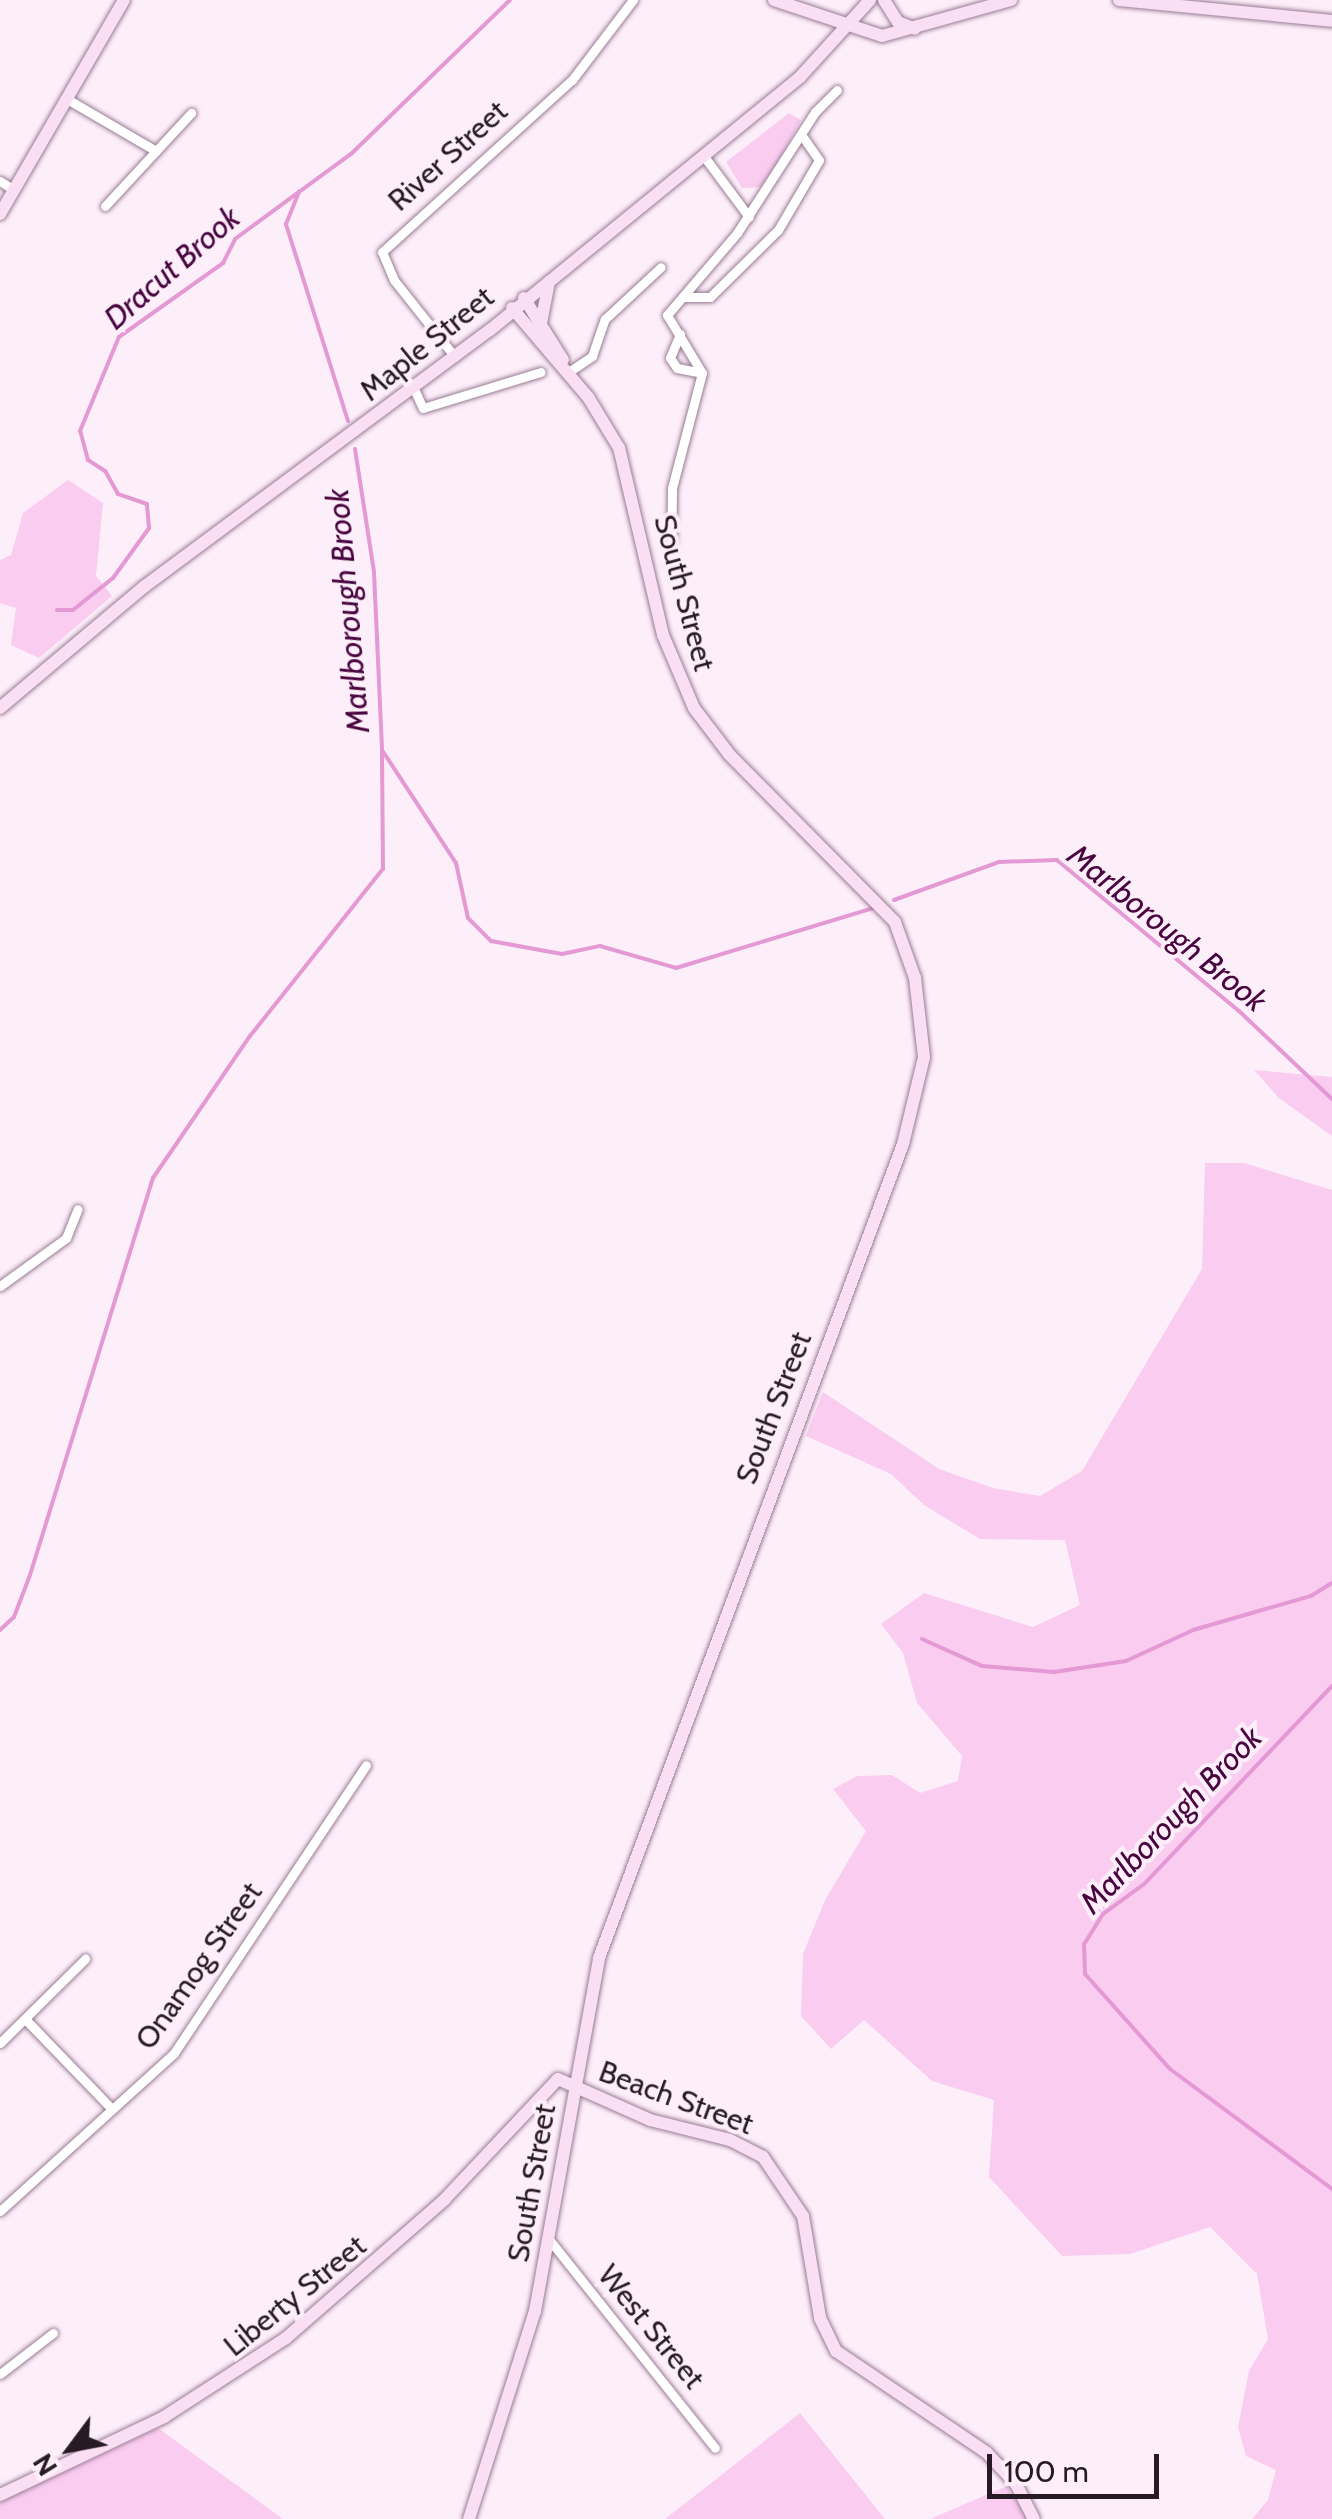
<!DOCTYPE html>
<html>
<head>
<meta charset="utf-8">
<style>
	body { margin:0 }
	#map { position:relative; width:1332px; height:2519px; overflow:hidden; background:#fdeffa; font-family:Cabin,sans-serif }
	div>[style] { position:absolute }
	.green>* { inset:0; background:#faccf0 }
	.stream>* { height:4px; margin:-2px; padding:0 2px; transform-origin:2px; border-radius:2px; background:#e498d4 }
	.roads { filter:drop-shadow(0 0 2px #9a7c94) drop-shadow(0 0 2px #9a7c94) }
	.street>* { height:9px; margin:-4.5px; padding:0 4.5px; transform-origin:4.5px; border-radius:4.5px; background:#fff }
	.secondary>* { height:12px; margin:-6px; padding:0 6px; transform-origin:6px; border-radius:6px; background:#fadef4 }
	span { translate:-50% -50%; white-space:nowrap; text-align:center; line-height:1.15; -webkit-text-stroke:8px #fdeffa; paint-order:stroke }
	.street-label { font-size:30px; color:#261b24 }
	.water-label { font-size:32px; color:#490540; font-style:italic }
	.north { position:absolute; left:20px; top:2399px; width:100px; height:100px; -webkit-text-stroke:8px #fdeffa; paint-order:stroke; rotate:238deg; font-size:28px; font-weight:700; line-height:40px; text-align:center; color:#261b24 }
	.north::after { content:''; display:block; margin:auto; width:35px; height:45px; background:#261b24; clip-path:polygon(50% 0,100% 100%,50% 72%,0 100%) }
	.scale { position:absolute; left:987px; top:2454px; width:172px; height:45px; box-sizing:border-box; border:5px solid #261b24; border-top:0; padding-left:12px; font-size:30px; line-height:35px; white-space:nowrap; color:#261b24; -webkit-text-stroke:8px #fdeffa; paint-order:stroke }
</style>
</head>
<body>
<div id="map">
	<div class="green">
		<i style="clip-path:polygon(789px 113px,801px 120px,775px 167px,761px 187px,742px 188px,726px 162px)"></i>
		<i style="clip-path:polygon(68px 480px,103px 503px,96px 576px,112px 596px,39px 658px,11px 645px,16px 608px,0 603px,0 560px,11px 555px,23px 513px)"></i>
		<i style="clip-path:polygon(1254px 1070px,1332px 1077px,1332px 1136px,1279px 1098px)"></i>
		<i style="clip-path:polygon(1205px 1163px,1244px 1163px,1332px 1190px,1332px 2519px,1252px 2519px,1268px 2500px,1276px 2470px,1246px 2456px,1238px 2427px,1249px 2371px,1268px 2339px,1257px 2274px,1210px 2227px,1130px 2254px,1062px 2256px,989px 2177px,994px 2100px,932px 2081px,864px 2020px,831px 2049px,801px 2016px,803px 1954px,825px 1900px,866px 1831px,833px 1789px,857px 1776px,892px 1775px,920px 1793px,958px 1781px,962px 1756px,917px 1703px,903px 1653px,881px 1624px,924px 1593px,1033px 1627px,1080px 1605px,1065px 1540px,980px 1539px,924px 1505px,891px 1474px,806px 1436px,823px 1392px,939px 1469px,993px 1488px,1040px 1496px,1082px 1471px,1202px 1269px)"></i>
		<i style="clip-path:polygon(800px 2413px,885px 2519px,665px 2519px,738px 2462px)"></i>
		<i style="clip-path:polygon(158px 2428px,283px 2519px,0 2519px,0 2502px)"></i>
		<i style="clip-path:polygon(1007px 2486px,1027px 2519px,930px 2519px)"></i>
	</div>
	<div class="stream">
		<i style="left:348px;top:421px;width:207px;rotate:-107.5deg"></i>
		<i style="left:286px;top:224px;width:35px;rotate:-68deg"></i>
		<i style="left:299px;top:192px;width:64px;rotate:-36.2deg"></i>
		<i style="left:351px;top:154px;width:221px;rotate:-44.1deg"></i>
		<i style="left:355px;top:449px;width:124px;rotate:81.2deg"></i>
		<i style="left:374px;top:572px;width:178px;rotate:87.4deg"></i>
		<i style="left:382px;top:750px;width:135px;rotate:56.8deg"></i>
		<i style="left:456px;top:863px;width:56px;rotate:77.7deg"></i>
		<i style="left:468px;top:918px;width:33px;rotate:45deg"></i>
		<i style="left:491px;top:941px;width:72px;rotate:10.4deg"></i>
		<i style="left:562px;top:954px;width:39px;rotate:-12deg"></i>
		<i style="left:600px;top:946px;width:79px;rotate:16.1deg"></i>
		<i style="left:676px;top:968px;width:206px;rotate:-16.9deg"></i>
		<i style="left:57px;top:610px;width:16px"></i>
		<i style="left:73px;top:610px;width:51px;rotate:-38.7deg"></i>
		<i style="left:113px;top:578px;width:62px;rotate:-54.2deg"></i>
		<i style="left:149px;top:528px;width:24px;rotate:-95deg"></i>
		<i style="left:147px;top:504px;width:31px;rotate:-161deg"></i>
		<i style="left:118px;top:494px;width:26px;rotate:-119deg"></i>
		<i style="left:105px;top:471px;width:20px;rotate:-147deg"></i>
		<i style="left:88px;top:460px;width:30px;rotate:-105deg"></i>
		<i style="left:80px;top:431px;width:102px;rotate:-67.5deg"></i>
		<i style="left:119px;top:337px;width:128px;rotate:-35.4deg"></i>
		<i style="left:223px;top:263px;width:27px;rotate:-63deg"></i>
		<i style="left:235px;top:239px;width:79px;rotate:-36.3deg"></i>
		<i style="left:894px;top:900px;width:112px;rotate:-19.9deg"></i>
		<i style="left:999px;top:862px;width:58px;rotate:-2deg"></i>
		<i style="left:1057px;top:860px;width:236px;rotate:39.7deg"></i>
		<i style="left:1239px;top:1011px;width:128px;rotate:43.4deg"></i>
		<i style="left:0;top:1630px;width:19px;rotate:-43deg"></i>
		<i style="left:14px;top:1617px;width:45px;rotate:-69.1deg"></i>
		<i style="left:30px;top:1575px;width:416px;rotate:-72.8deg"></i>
		<i style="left:153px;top:1178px;width:172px;rotate:-55.7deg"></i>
		<i style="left:250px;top:1036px;width:213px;rotate:-51.5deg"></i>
		<i style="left:383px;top:869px;width:119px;rotate:-90.5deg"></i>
		<i style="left:922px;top:1639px;width:66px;rotate:24.2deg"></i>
		<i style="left:982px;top:1666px;width:72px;rotate:4.8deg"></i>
		<i style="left:1054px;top:1672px;width:73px;rotate:-8.7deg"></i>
		<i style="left:1126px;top:1661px;width:74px;rotate:-24.8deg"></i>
		<i style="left:1193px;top:1630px;width:123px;rotate:-16.1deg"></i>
		<i style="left:1311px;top:1596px;width:25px;rotate:-32deg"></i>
		<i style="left:1332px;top:1686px;width:273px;rotate:133.5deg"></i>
		<i style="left:1144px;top:1884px;width:51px;rotate:143.8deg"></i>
		<i style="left:1103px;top:1914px;width:36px;rotate:122deg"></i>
		<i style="left:1084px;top:1944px;width:30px;rotate:88deg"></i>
		<i style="left:1085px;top:1974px;width:127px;rotate:48.2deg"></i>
		<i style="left:1170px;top:2069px;width:202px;rotate:36.5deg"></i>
	</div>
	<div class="roads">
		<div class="street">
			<i style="left:67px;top:99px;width:103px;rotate:30.3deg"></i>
			<i style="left:703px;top:155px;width:77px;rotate:53.4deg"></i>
			<i style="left:0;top:181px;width:17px;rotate:33deg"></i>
			<i style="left:105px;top:206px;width:127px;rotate:-47.2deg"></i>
			<i style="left:683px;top:297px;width:27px"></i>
			<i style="left:710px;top:297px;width:95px;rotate:-44.6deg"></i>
			<i style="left:778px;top:230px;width:81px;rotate:-59.6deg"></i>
			<i style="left:819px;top:160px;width:29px;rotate:-125deg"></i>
			<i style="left:680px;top:334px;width:26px;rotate:113deg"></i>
			<i style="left:670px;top:358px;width:12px;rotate:55deg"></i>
			<i style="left:677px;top:368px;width:25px;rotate:11deg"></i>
			<i style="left:455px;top:357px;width:98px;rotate:-128.4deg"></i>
			<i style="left:394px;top:280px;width:30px;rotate:-113deg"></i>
			<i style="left:382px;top:252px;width:256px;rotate:-42.2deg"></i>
			<i style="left:572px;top:80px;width:101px;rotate:-52.7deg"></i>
			<i style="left:570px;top:371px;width:27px;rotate:-34deg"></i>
			<i style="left:592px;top:356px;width:39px;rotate:-71deg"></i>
			<i style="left:605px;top:319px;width:76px;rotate:-42.9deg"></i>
			<i style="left:414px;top:389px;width:21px;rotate:65deg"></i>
			<i style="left:423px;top:408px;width:123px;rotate:-17deg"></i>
			<i style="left:671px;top:564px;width:76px;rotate:-89.2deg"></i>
			<i style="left:672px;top:488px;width:119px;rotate:-75.4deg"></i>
			<i style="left:702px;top:373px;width:68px;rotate:-121.1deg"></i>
			<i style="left:667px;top:315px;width:108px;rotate:-49.5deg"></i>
			<i style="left:737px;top:233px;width:144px;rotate:-57.2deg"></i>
			<i style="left:815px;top:112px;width:31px;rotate:-45deg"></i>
			<i style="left:0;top:1286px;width:82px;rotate:-36deg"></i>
			<i style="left:66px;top:1238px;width:31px;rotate:-68deg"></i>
			<i style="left:28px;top:2022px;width:121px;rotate:46deg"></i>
			<i style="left:0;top:2043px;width:120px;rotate:-44.7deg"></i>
			<i style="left:0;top:2211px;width:235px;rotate:-42.2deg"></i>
			<i style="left:174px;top:2053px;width:346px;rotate:-56.3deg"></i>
			<i style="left:548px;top:2238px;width:268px;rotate:51.5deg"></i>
			<i style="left:0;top:2374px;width:67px;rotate:-37.7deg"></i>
		</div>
		<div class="secondary">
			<i style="left:774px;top:0;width:114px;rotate:18.4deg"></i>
			<i style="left:882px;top:36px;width:134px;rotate:-15.6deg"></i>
			<i style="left:884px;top:0;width:26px;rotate:58deg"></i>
			<i style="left:898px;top:22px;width:18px;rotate:22deg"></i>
			<i style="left:1119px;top:0;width:214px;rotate:5.6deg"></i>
			<i style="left:0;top:214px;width:247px;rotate:-59.9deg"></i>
			<i style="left:524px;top:298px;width:73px;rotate:57.8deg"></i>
			<i style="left:541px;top:323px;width:42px;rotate:-79deg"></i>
			<i style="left:0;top:708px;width:189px;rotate:-40.1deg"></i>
			<i style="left:145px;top:586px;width:430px;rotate:-36.6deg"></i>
			<i style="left:490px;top:330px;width:400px;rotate:-39.2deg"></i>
			<i style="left:800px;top:77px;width:104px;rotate:-47.7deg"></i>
			<i style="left:0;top:2495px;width:182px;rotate:-25.4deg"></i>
			<i style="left:164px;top:2417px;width:145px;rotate:-32.9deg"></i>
			<i style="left:286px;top:2338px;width:210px;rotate:-41.1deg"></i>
			<i style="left:444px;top:2200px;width:166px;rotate:-46.7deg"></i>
			<i style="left:558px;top:2079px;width:101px;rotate:24deg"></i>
			<i style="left:650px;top:2120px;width:82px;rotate:14deg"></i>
			<i style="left:730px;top:2140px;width:37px;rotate:27deg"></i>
			<i style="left:763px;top:2157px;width:71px;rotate:55.9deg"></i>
			<i style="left:803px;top:2216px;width:103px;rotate:80.5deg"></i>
			<i style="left:820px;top:2318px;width:37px;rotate:64deg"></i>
			<i style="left:836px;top:2351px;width:182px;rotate:34deg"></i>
			<i style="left:987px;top:2453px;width:42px;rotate:46.9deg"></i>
			<i style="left:1016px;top:2484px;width:39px;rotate:63deg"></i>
			<i style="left:469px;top:2519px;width:218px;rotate:-72.4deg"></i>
			<i style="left:535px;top:2311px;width:359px;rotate:-79.7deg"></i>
			<i style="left:599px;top:1958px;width:869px;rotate:-69.52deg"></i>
			<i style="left:903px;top:1144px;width:89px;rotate:-76.4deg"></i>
			<i style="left:924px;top:1057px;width:80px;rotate:-96.5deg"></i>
			<i style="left:915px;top:978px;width:59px;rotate:-109.7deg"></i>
			<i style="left:895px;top:922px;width:236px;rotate:-134.7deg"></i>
			<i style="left:729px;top:754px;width:58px;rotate:-127.3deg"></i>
			<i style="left:694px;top:708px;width:79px;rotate:-113deg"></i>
			<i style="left:663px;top:635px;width:192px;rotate:-103.2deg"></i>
			<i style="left:619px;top:448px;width:60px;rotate:-121.3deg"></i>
			<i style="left:588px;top:397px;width:117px;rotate:-130.5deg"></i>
		</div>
	</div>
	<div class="street-label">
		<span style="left:448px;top:156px;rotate:-42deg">River Street</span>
		<span style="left:427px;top:344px;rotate:-39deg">Maple Street</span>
		<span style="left:684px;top:593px;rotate:75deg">South Street</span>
		<span style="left:774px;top:1408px;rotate:-69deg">South Street</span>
		<span style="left:199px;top:1966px;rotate:-55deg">Onamog Street</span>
		<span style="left:676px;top:2098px;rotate:20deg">Beach Street</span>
		<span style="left:532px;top:2183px;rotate:-80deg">South Street</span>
		<span style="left:295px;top:2296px;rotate:-39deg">Liberty Street</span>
		<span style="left:651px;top:2327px;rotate:51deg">West Street</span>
	</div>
	<div class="water-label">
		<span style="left:172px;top:268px;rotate:-41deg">Dracut Brook</span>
		<span style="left:348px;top:611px;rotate:-95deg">Marlborough Brook</span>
		<span style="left:1167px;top:928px;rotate:39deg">Marlborough Brook</span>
		<span style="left:1171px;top:1820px;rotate:-46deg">Marlborough Brook</span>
	</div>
	<div class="north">N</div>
	<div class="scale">100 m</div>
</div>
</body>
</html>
